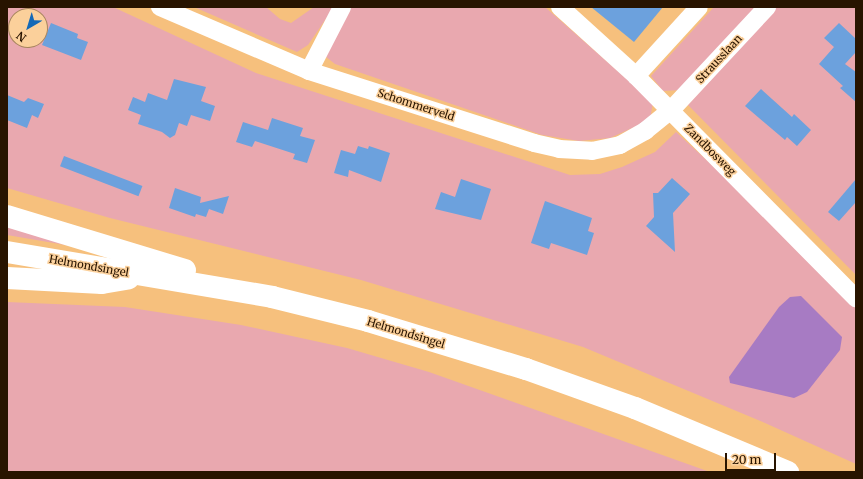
<!DOCTYPE html>
<html>
<head>
<meta charset="utf-8">
<style>
	body { margin:0 }
	#map { position:relative; width:863px; height:479px; overflow:hidden; background:#f6c07d; font-family:Merriweather,serif }
	div>[style] { position:absolute }
	.green>* { inset:0; background:#e9a8af }
	.water>* { inset:0; background:#a77bc3 }
	.building>* { inset:0; background:#6ca1dd; transform-origin:0 0 }
	.street>* { height:18px; margin:-9px; padding:0 9px; transform-origin:9px; border-radius:9px; background:#fff }
	.primary>* { height:22px; margin:-11px; padding:0 11px; transform-origin:11px; border-radius:11px; background:#fff }
	span { translate:-50% -50%; white-space:nowrap; text-align:center; line-height:1.15; -webkit-text-stroke:3px #fbd09b; paint-order:stroke }
	.street-label { font-size:11px; color:#281400 }
	.frame { position:absolute; inset:0; border:8px solid #281400; pointer-events:none }
	.north { position:absolute; left:8px; top:8px; width:40px; height:40px; box-sizing:border-box; background:#fbd09b; border:1px solid #a7855d; border-radius:50%; rotate:218deg; font-size:11px; font-weight:700; line-height:16px; text-align:center; color:#281400 }
	.north::after { content:''; display:block; margin:auto; width:14px; height:18px; background:#1469b7; clip-path:polygon(50% 0,100% 100%,50% 72%,0 100%) }
	.scale { position:absolute; left:725px; top:453px; width:51px; height:18px; box-sizing:border-box; border:2px solid #281400; border-top:0; padding-left:5px; font-size:12px; line-height:14px; white-space:nowrap; color:#281400; -webkit-text-stroke:3px #fbd09b; paint-order:stroke }
</style>
</head>
<body>
<div id="map">
	<div class="green">
		<i style="clip-path:polygon(evenodd,7px 7px,113px 7px,256px 73px,570px 175px,600px 174px,622px 167px,655px 152px,676px 132px,725px 177px,856px 308px,856px 464px,765px 423px,583px 347px,361px 280px,110px 218px,7px 188px,7px 7px,16px 16px,40px 16px,40px 40px,16px 40px,16px 16px)"></i>
		<i style="clip-path:polygon(194px 7px,266px 7px,280px 19px,291px 23px,314px 7px,334px 7px,308px 45px,297px 52px)"></i>
		<i style="clip-path:polygon(350px 7px,545px 7px,653px 102px,650px 120px,610px 138px,579px 141px,542px 135px,335px 64px,326px 57px)"></i>
		<i style="clip-path:polygon(714px 7px,757px 7px,682px 90px,663px 91px,651px 76px)"></i>
		<i style="clip-path:polygon(775px 7px,856px 7px,856px 275px,688px 105px)"></i>
		<i style="clip-path:polygon(7px 222px,118px 254px,7px 235px)"></i>
		<i style="clip-path:polygon(7px 302px,125px 307px,241px 325px,347px 348px,429px 372px,710px 472px,7px 472px)"></i>
	</div>
	<div class="water">
		<i style="clip-path:polygon(801px 296px,842px 337px,840px 350px,807px 392px,794px 398px,730px 383px,729px 377px,779px 307px,790px 297px)"></i>
	</div>
	<div class="building">
		<i style="clip-path:polygon(591px 7px,663px 7px,634px 42px)"></i>
		<i style="clip-path:polygon(51px 23px,78px 34px,77px 38px,88px 42px,81px 60px,42px 45px)"></i>
		<i style="clip-path:polygon(839px 23px,856px 39px,856px 52px,845px 64px,856px 72px,856px 102px,840px 88px,843px 86px,819px 64px,834px 47px,824px 38px)"></i>
		<i style="clip-path:polygon(174px 79px,206px 87px,201px 101px,215px 106px,210px 121px,191px 115px,187px 126px,179px 123px,175px 135px,170px 138px,162px 132px,138px 124px,141px 115px,128px 110px,133px 97px,145px 102px,148px 93px,167px 100px)"></i>
		<i style="clip-path:polygon(761px 89px,792px 117px,794px 114px,811px 130px,797px 146px,787px 137px,785px 140px,745px 106px)"></i>
		<i style="clip-path:polygon(7px 95px,24px 102px,28px 98px,44px 104px,38px 118px,32px 115px,27px 128px,7px 120px)"></i>
		<i style="clip-path:polygon(272px 118px,303px 128px,300px 136px,315px 140px,307px 163px,293px 159px,295px 154px,255px 141px,252px 147px,236px 142px,243px 122px,268px 130px)"></i>
		<i style="clip-path:polygon(358px 146px,368px 149px,369px 146px,390px 153px,381px 182px,349px 170px,348px 177px,334px 173px,341px 150px,355px 154px)"></i>
		<i style="left:64px;top:156px;width:84px;height:11px;rotate:21deg"></i>
		<i style="clip-path:polygon(672px 178px,690px 194px,673px 213px,675px 252px,646px 226px,654px 217px,653px 193px,658px 193px)"></i>
		<i style="clip-path:polygon(461px 179px,491px 189px,481px 220px,435px 209px,441px 192px,455px 197px)"></i>
		<i style="clip-path:polygon(856px 179px,856px 202px,839px 221px,828px 212px)"></i>
		<i style="clip-path:polygon(175px 188px,201px 197px,200px 203px,229px 196px,223px 214px,209px 209px,206px 217px,196px 214px,195px 217px,169px 208px)"></i>
		<i style="clip-path:polygon(545px 201px,592px 218px,588px 231px,594px 233px,587px 255px,551px 243px,549px 249px,531px 243px)"></i>
	</div>
	<div class="street">
		<i style="left:160px;top:7px;width:162px;rotate:23.2deg"></i>
		<i style="left:309px;top:71px;width:236px;rotate:17.7deg"></i>
		<i style="left:534px;top:143px;width:26px;rotate:13deg"></i>
		<i style="left:559px;top:149px;width:33px;rotate:3deg"></i>
		<i style="left:592px;top:151px;width:29px;rotate:-12deg"></i>
		<i style="left:620px;top:145px;width:29px;rotate:-29deg"></i>
		<i style="left:645px;top:131px;width:33px;rotate:-39deg"></i>
		<i style="left:671px;top:110px;width:141px;rotate:-47deg"></i>
		<i style="left:560px;top:7px;width:103px;rotate:42.2deg"></i>
		<i style="left:636px;top:76px;width:313px;rotate:45.3deg"></i>
		<i style="left:309px;top:71px;width:72px;rotate:-62.7deg"></i>
		<i style="left:636px;top:76px;width:93px;rotate:-47.6deg"></i>
	</div>
	<div class="primary">
		<i style="left:7px;top:216px;width:186px;rotate:16.9deg"></i>
		<i style="left:7px;top:252px;width:269px;rotate:9.6deg"></i>
		<i style="left:272px;top:297px;width:99px;rotate:14deg"></i>
		<i style="left:368px;top:321px;width:165px;rotate:16.9deg"></i>
		<i style="left:526px;top:369px;width:116px;rotate:19.7deg"></i>
		<i style="left:635px;top:408px;width:166px;rotate:22.7deg"></i>
		<i style="left:7px;top:278px;width:95px;rotate:3deg"></i>
		<i style="left:102px;top:283px;width:27px;rotate:-10deg"></i>
	</div>
	<div class="street-label">
		<span style="left:719px;top:59px;rotate:-47deg">Strausslaan</span>
		<span style="left:416px;top:105px;rotate:18deg">Schommerveld</span>
		<span style="left:710px;top:150px;rotate:45deg">Zandbosweg</span>
		<span style="left:89px;top:266px;rotate:10deg">Helmondsingel</span>
		<span style="left:406px;top:333px;rotate:17deg">Helmondsingel</span>
	</div>
	<div class="frame"></div>
	<div class="north">N</div>
	<div class="scale">20 m</div>
</div>
</body>
</html>
